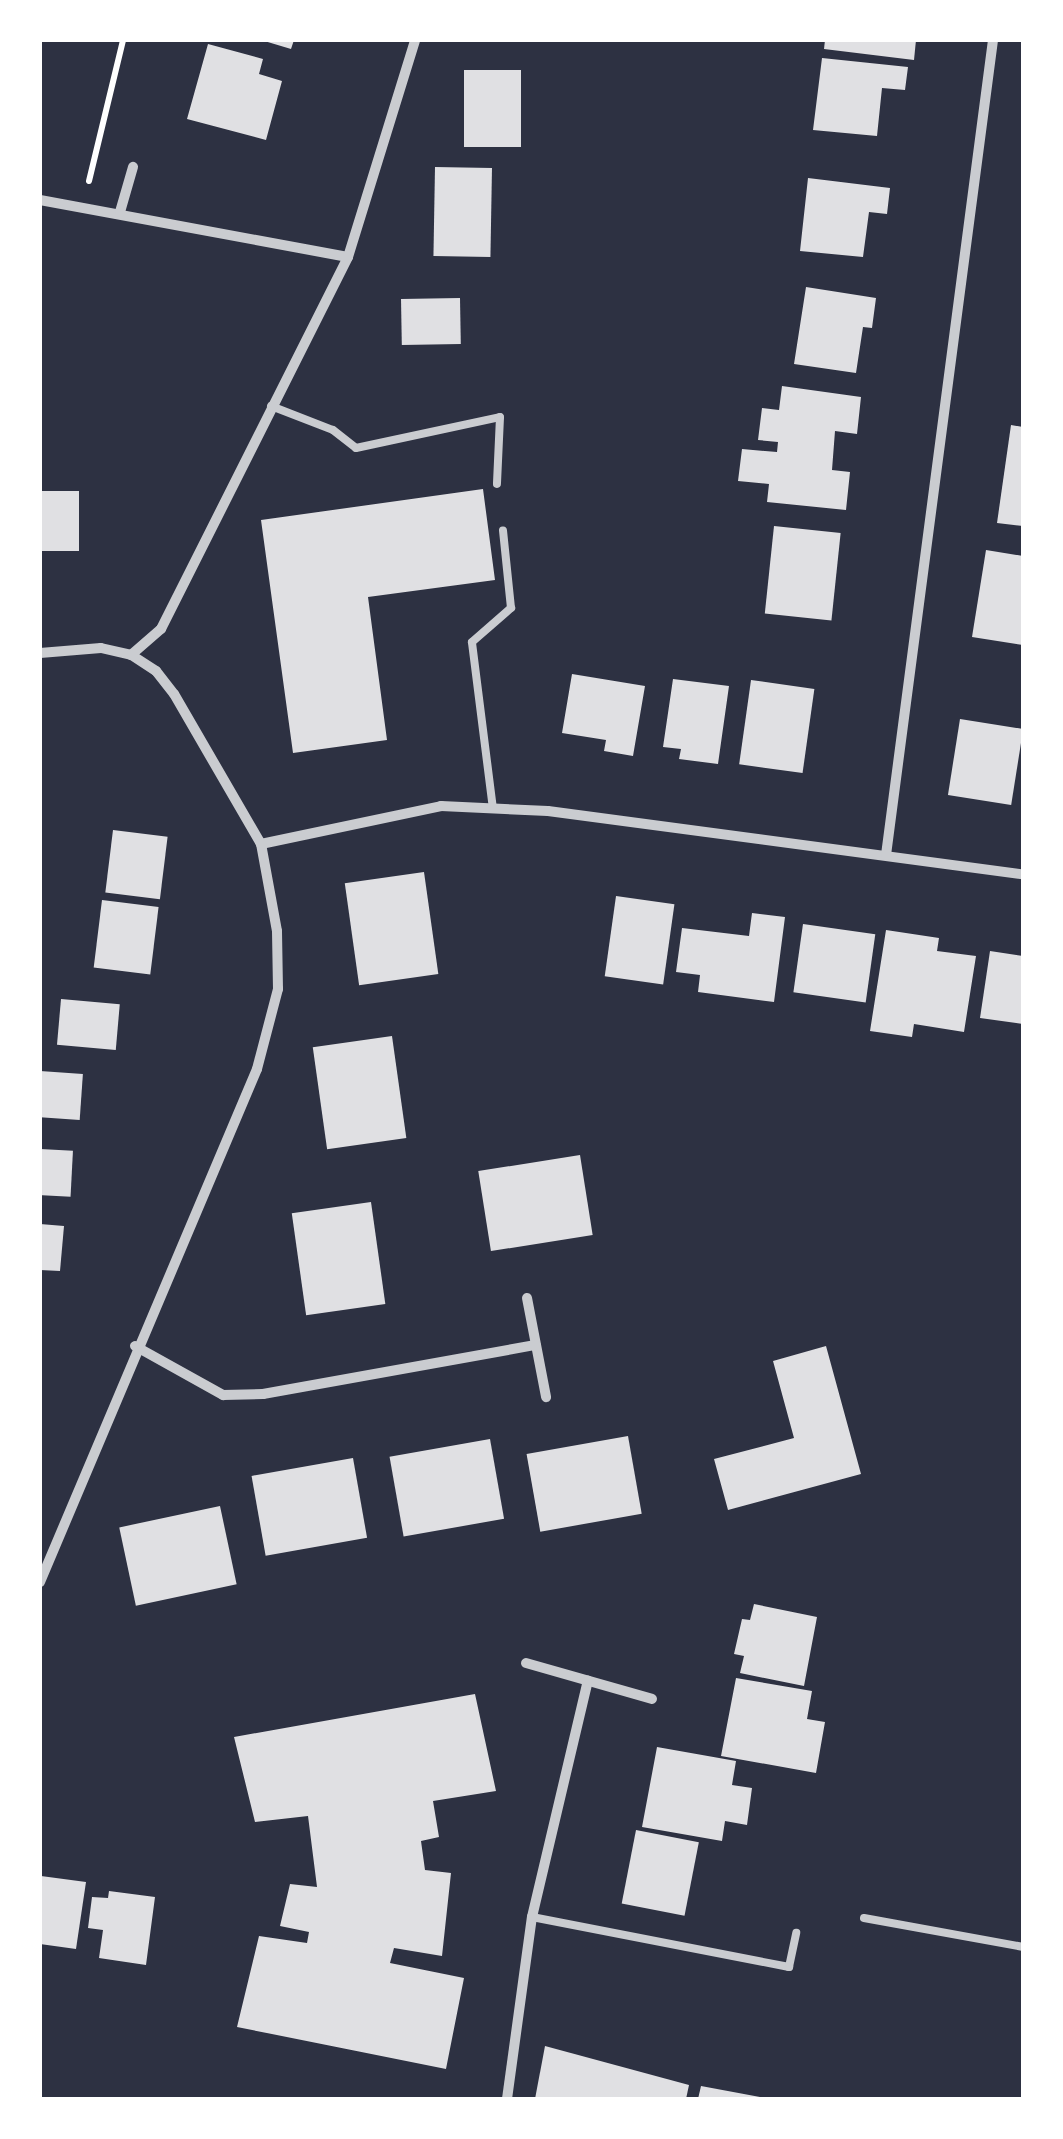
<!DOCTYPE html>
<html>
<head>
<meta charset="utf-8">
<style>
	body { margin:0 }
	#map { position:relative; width:1063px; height:2139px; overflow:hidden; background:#2d3142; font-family:"PT Sans Narrow",sans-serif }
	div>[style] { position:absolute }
	.building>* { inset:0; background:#e0e0e3; transform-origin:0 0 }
	.path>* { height:6px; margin:-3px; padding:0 3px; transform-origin:3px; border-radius:3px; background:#fff }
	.service>* { height:8px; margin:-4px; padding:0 4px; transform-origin:4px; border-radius:4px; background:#caccd0 }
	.minor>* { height:10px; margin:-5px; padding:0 5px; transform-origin:5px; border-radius:5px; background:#caccd0 }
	span { translate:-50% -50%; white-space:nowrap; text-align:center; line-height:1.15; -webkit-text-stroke:9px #fff; paint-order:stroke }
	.frame { position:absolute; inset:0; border:42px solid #fff; pointer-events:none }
</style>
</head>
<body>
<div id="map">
	<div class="building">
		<i style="clip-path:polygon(261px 40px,294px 40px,291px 49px)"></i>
		<i style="clip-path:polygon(825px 40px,916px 40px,914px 60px,824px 49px)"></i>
		<i style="clip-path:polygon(208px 44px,263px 59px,259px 74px,282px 81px,266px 140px,187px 119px)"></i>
		<i style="clip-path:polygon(822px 58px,908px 67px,905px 90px,882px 88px,877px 136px,813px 130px)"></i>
		<i style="left:464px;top:70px;width:57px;height:77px"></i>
		<i style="left:435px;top:167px;width:57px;height:89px;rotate:1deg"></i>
		<i style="clip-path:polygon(808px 178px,890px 188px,887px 214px,869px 212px,863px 257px,800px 251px)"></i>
		<i style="clip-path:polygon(806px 287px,876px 298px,872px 328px,863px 327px,856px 373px,794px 364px)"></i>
		<i style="left:460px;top:298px;width:46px;height:59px;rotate:89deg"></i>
		<i style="clip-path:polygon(782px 386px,861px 397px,857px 434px,835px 431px,832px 470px,850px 472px,846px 510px,767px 502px,769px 484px,738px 481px,742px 449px,777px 452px,778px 442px,758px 440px,762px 408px,779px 410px)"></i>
		<i style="clip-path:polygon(1011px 425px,1023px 427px,1023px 526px,997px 523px)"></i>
		<i style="clip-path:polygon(483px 489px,495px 580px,368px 597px,387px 740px,293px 753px,261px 520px)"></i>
		<i style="left:40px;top:491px;width:39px;height:60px"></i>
		<i style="left:774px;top:526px;width:67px;height:88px;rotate:6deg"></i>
		<i style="clip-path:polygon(986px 550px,1023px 556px,1023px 645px,972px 637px)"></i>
		<i style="clip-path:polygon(572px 674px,645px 686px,633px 756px,604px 751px,606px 740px,562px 733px)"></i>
		<i style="clip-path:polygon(673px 679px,729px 686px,718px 764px,679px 759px,681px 749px,663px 747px)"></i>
		<i style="left:751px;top:680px;width:64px;height:85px;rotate:8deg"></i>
		<i style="left:960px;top:719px;width:64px;height:77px;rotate:9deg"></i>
		<i style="left:113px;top:830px;width:55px;height:63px;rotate:7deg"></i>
		<i style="left:424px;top:872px;width:103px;height:80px;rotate:82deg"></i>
		<i style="left:616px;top:896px;width:59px;height:81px;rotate:8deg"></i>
		<i style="left:102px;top:900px;width:57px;height:68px;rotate:7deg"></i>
		<i style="clip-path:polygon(752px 913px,785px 917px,774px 1002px,698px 992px,700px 975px,676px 972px,682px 928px,749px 936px)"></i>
		<i style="left:803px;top:924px;width:73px;height:69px;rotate:8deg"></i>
		<i style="clip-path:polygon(886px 930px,939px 938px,937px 951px,976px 956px,964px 1032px,914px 1024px,912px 1037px,870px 1031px)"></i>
		<i style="clip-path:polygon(990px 951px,1023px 956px,1023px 1024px,980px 1018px)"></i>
		<i style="left:61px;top:999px;width:59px;height:46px;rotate:5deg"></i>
		<i style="left:392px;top:1036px;width:103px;height:80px;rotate:82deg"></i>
		<i style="left:40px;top:1071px;width:43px;height:46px;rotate:4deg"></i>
		<i style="left:40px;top:1149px;width:33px;height:46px;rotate:3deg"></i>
		<i style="left:580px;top:1155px;width:81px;height:103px;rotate:81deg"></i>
		<i style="left:371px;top:1202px;width:103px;height:80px;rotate:82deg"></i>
		<i style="clip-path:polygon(40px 1224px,64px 1226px,60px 1271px,40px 1270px)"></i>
		<i style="clip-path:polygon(826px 1346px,861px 1474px,728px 1510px,714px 1459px,794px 1438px,773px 1361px)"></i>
		<i style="left:628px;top:1436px;width:79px;height:103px;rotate:80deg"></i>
		<i style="left:490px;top:1439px;width:81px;height:102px;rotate:80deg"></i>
		<i style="left:353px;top:1458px;width:81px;height:103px;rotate:80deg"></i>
		<i style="left:220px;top:1506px;width:80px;height:103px;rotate:78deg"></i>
		<i style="clip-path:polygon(754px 1604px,817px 1617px,804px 1686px,740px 1673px,744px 1656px,734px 1654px,742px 1619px,750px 1620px)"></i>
		<i style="clip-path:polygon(736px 1678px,812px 1691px,807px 1719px,825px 1722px,816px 1773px,721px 1756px)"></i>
		<i style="clip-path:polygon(475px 1694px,496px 1791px,433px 1801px,439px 1837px,421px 1841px,425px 1870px,451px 1873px,442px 1956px,394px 1948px,390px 1963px,464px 1978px,446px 2069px,237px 2027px,259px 1936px,307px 1943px,309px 1932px,280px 1926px,290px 1884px,317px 1887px,308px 1816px,255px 1822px,234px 1737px)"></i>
		<i style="clip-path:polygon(657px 1747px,736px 1761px,732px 1785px,752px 1788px,747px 1825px,725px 1821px,722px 1841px,642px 1827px)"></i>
		<i style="left:636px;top:1830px;width:64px;height:75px;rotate:11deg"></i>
		<i style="clip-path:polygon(41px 1876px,86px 1882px,76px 1949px,40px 1944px)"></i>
		<i style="clip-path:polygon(109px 1891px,155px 1897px,146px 1965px,99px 1958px,103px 1930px,88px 1928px,92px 1897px,108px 1898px)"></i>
		<i style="clip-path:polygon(545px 2046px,689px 2085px,686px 2099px,535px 2099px)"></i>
		<i style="clip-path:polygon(701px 2086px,760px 2097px,760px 2099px,698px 2099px)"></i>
	</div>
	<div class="path">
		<i style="left:89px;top:181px;width:145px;rotate:-76.4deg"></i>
	</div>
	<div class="service">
		<i style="left:271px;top:406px;width:66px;rotate:21.2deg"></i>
		<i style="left:333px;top:430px;width:29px;rotate:38deg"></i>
		<i style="left:356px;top:448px;width:147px;rotate:-12.1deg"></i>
		<i style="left:500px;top:417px;width:67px;rotate:92.6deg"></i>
		<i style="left:493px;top:809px;width:168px;rotate:-97.2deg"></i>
		<i style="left:472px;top:642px;width:52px;rotate:-41.1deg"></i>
		<i style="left:511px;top:608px;width:78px;rotate:-95.9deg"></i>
		<i style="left:532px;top:1917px;width:262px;rotate:11deg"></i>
		<i style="left:789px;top:1967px;width:35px;rotate:-78deg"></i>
		<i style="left:864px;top:1918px;width:162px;rotate:10.3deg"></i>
	</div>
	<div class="minor">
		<i style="left:40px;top:200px;width:313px;rotate:10.5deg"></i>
		<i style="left:120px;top:212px;width:47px;rotate:-73.9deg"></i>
		<i style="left:40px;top:653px;width:61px;rotate:-4.7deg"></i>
		<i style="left:101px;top:648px;width:31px;rotate:13deg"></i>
		<i style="left:131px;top:655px;width:40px;rotate:-41deg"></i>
		<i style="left:161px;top:629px;width:416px;rotate:-63.3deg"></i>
		<i style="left:348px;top:257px;width:227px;rotate:-72.8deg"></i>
		<i style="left:261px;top:844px;width:184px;rotate:-11.9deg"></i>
		<i style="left:441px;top:806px;width:107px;rotate:2.7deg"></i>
		<i style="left:548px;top:811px;width:479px;rotate:7.6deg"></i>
		<i style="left:886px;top:855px;width:822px;rotate:-82.52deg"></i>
		<i style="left:527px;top:1298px;width:101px;rotate:79.1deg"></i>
		<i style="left:135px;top:1346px;width:101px;rotate:29.1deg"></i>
		<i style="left:223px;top:1395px;width:40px;rotate:-1.4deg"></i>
		<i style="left:263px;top:1394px;width:277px;rotate:-10.2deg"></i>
		<i style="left:40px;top:1582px;width:557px;rotate:-67.07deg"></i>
		<i style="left:257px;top:1069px;width:83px;rotate:-75.3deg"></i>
		<i style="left:278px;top:989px;width:58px;rotate:-91deg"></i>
		<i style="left:277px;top:931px;width:88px;rotate:-100.4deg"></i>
		<i style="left:261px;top:844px;width:173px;rotate:-120.1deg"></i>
		<i style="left:174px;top:694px;width:29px;rotate:-128deg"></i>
		<i style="left:156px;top:671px;width:30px;rotate:-147deg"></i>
		<i style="left:526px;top:1663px;width:131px;rotate:15.9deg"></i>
		<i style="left:507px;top:2099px;width:184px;rotate:-82.2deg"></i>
		<i style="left:532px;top:1917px;width:243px;rotate:-76.7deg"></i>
	</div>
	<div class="frame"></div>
</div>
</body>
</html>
